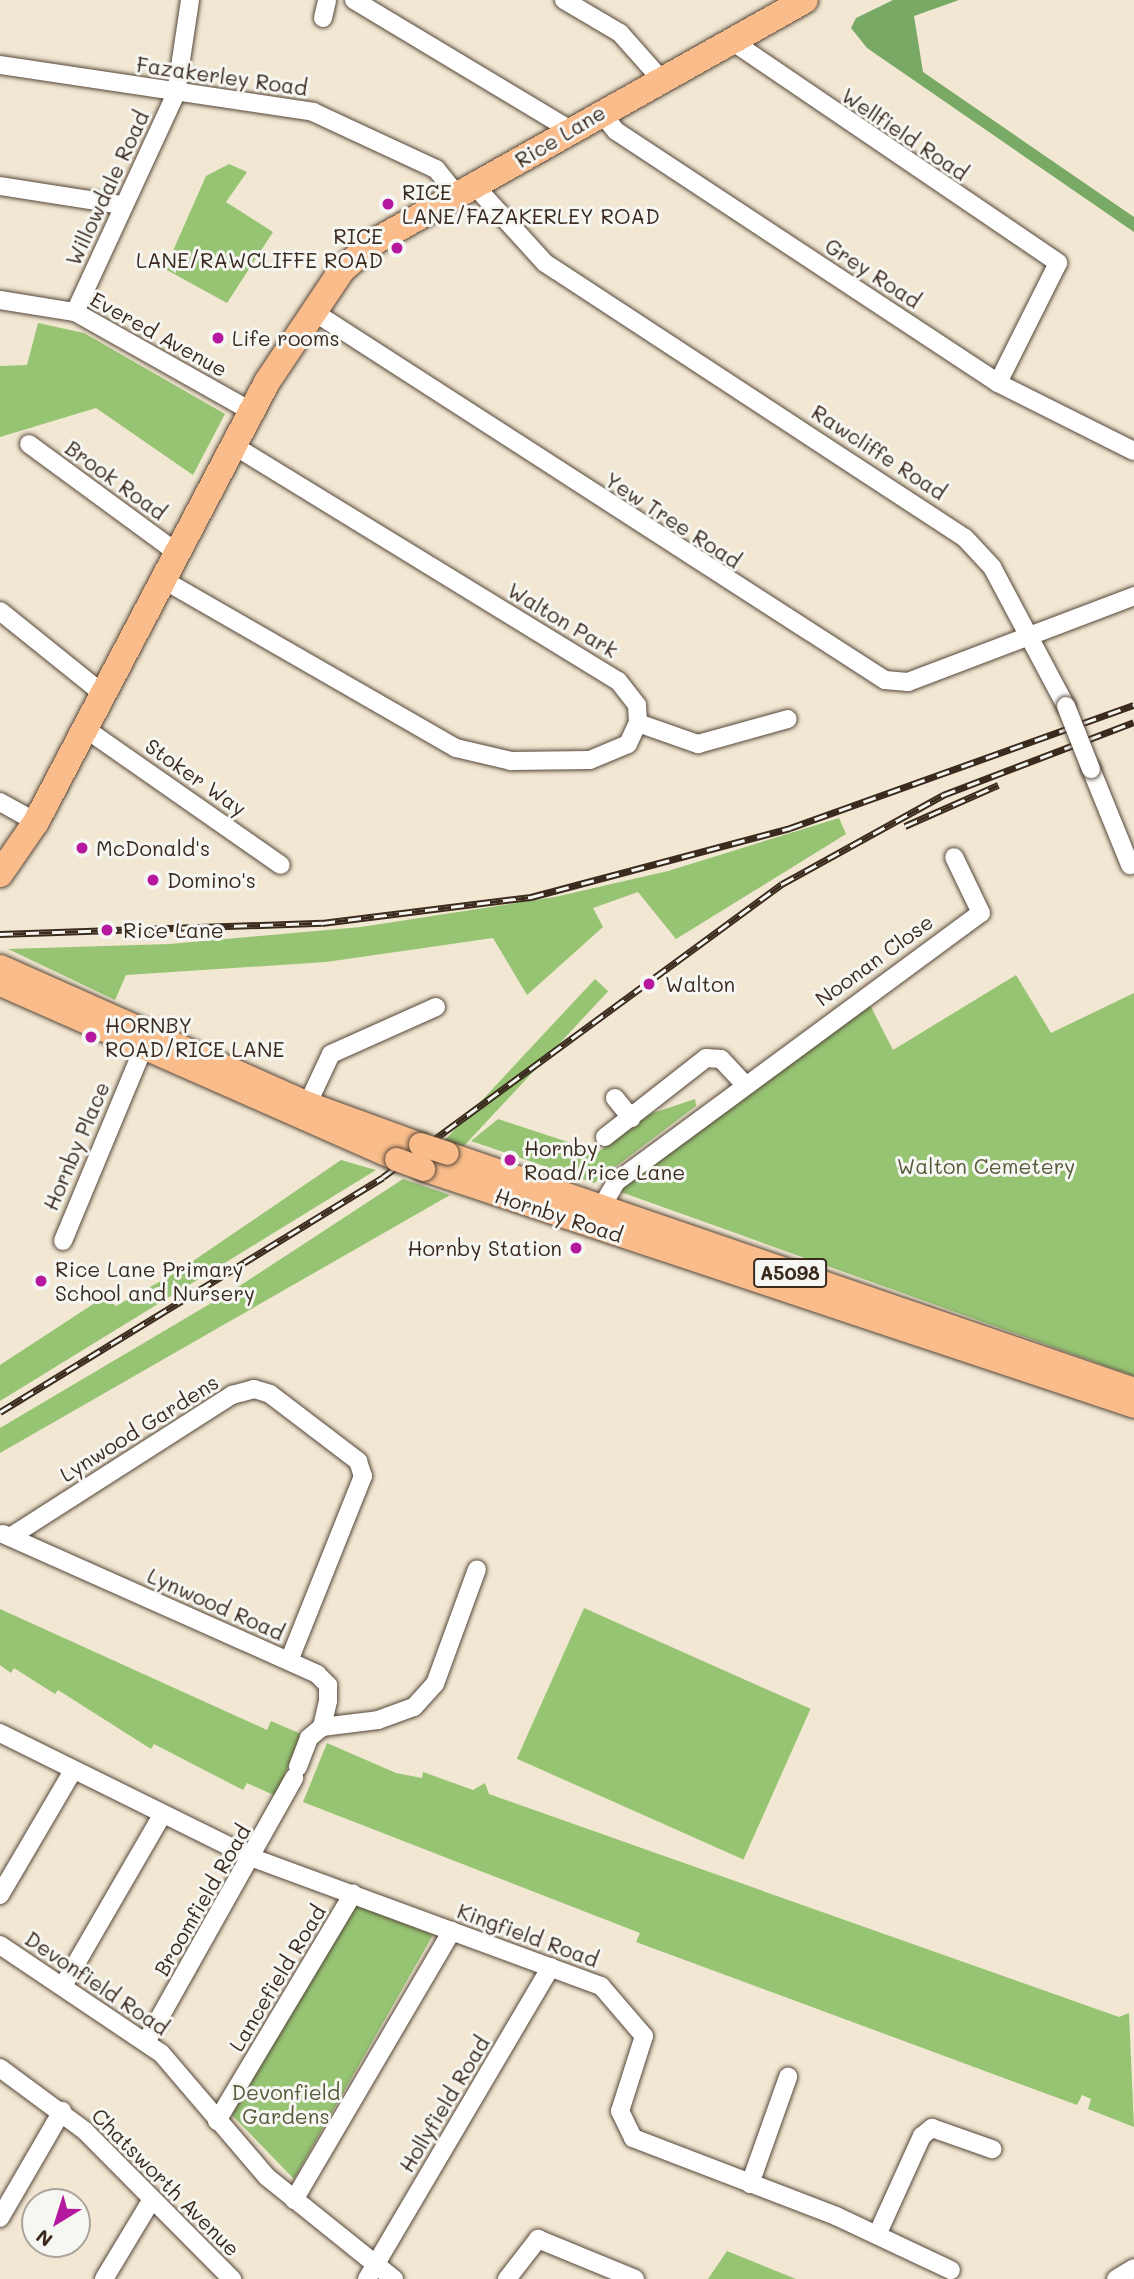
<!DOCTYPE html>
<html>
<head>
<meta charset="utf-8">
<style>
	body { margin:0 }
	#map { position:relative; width:1134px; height:2279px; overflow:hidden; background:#f1e7d2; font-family:Mali,sans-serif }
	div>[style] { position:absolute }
	.green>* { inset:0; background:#96c473; transform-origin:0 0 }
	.forest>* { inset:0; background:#78aa65 }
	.roads { filter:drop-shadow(0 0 2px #564639) drop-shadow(0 0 2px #564639) }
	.minor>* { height:18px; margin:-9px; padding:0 9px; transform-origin:9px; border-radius:9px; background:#fff }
	.major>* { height:23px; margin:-11.5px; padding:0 11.5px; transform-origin:11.5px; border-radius:11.5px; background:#f9bc8a }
	.highway>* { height:26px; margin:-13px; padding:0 13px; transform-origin:13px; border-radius:13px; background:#f9bc8a }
	.rail>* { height:7px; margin-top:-3.5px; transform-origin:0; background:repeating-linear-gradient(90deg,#f6f6f2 0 13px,#3b2a1e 0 26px); box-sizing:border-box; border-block:2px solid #3b2a1e }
	.bridges { filter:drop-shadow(0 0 2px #564639) drop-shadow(0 0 2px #564639) }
	.minor-bridge>* { height:18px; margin:-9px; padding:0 9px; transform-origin:9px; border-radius:9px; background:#fff }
	.major-bridge>* { height:23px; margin:-11.5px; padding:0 11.5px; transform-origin:11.5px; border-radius:11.5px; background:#f9bc8a }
	.dots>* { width:19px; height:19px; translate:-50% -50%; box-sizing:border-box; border:4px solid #f6f6f2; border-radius:50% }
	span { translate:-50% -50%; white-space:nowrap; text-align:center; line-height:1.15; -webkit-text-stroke:6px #f6f6f2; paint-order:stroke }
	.shield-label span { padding:2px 5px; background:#f6f6f2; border:2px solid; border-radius:5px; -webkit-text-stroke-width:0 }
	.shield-label { font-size:19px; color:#3b2a1e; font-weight:700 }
	.street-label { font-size:21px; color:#3b2a1e }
	.poi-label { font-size:21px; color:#3b2a1e }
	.left { translate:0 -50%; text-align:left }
	.right { translate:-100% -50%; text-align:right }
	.park-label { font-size:21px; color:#565838 }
	.north { position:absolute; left:21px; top:2188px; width:70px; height:70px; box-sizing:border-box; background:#f6f6f2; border:2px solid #aba49d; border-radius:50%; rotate:218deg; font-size:19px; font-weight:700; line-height:28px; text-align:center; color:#3b2a1e }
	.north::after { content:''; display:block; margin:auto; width:24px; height:32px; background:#b5179e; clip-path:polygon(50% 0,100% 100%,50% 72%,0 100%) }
</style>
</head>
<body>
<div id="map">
	<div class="green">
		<i style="clip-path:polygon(229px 164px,247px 172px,226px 202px,273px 232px,227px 303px,165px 269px,206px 176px)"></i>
		<i style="clip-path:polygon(38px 323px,84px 333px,225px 414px,193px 475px,96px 408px,0 437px,0 366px,27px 365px)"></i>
		<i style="clip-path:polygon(839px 818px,846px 834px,676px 939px,638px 892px,593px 908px,603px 927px,527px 995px,493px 938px,326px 962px,126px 975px,115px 1000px,8px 949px,170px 944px,361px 927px,555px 897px,668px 871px)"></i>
		<i style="clip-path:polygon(1016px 975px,1051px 1033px,1134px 993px,1134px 1376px,618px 1191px,869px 1003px,893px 1050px)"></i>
		<i style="left:595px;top:979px;width:18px;height:231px;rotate:43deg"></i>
		<i style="clip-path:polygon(695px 1099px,696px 1106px,594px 1183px,471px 1141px,498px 1119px,598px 1152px,647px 1115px)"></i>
		<i style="clip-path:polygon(341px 1160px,376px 1170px,0 1401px,0 1365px,104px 1297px,116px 1306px,177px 1272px)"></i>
		<i style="clip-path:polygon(403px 1179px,450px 1195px,0 1453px,0 1428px,235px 1289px)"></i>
		<i style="left:584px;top:1608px;width:248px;height:165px;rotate:24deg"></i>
		<i style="clip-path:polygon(0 1609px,267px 1730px,271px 1721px,301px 1734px,276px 1796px,247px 1783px,243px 1790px,154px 1744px,151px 1749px,58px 1690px,55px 1694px,14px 1668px,11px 1673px,0 1665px)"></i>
		<i style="clip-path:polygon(327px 1743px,396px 1773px,422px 1778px,423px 1772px,473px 1790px,485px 1783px,489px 1794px,1119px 2017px,1129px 2013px,1134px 2127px,1088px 2109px,1091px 2099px,1082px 2095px,1077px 2105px,636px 1942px,640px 1933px,303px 1802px)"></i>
		<i style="clip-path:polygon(356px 1904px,433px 1935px,294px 2179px,230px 2113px)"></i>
		<i style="clip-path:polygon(727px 2251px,796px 2279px,708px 2279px)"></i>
	</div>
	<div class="forest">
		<i style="clip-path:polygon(893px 0,959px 0,914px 16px,923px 72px,1134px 217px,1134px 232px,867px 48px,851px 28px,856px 18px)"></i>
	</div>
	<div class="roads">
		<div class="minor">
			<i style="left:354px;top:0;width:252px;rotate:31deg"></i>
			<i style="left:564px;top:0;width:65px;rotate:30.5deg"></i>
			<i style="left:620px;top:33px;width:59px;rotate:48.4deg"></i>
			<i style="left:323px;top:18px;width:18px;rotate:-77deg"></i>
			<i style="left:729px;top:39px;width:398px;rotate:34.2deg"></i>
			<i style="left:1058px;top:263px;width:134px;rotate:116.6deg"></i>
			<i style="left:0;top:65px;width:317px;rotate:8.5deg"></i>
			<i style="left:313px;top:112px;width:136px;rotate:24.9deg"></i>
			<i style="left:436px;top:169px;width:33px;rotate:51deg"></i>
			<i style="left:601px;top:112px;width:24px;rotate:52deg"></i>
			<i style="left:616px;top:131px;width:458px;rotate:33.4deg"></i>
			<i style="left:998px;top:383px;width:152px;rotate:26.6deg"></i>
			<i style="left:0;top:186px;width:123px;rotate:8.9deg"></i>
			<i style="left:475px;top:186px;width:104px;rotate:47.7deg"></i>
			<i style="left:545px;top:263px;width:502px;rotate:33.22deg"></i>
			<i style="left:965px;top:538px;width:40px;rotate:47deg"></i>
			<i style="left:992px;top:567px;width:157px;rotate:62deg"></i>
			<i style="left:0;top:300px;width:76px;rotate:9.1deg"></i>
			<i style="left:75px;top:312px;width:202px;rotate:29.4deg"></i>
			<i style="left:311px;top:310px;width:683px;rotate:32.81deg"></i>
			<i style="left:885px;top:680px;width:23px;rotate:5deg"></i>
			<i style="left:908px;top:682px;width:242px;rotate:-20.8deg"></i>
			<i style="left:75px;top:312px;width:241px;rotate:-65.2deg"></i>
			<i style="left:176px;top:93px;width:94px;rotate:-81.4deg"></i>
			<i style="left:29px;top:444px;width:182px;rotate:36.3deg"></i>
			<i style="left:162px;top:579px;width:339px;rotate:29.9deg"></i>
			<i style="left:456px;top:748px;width:57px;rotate:13.3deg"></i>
			<i style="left:511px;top:761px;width:79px;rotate:-0.7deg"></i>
			<i style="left:590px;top:760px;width:41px;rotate:-22.8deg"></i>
			<i style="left:628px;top:744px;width:23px;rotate:-65deg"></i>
			<i style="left:638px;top:723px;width:18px;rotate:-93deg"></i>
			<i style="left:637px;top:705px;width:31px;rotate:-128deg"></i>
			<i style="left:618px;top:681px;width:452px;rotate:-148.5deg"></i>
			<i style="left:0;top:611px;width:131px;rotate:38.8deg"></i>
			<i style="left:638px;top:723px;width:64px;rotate:19.3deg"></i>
			<i style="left:698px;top:744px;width:93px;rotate:-15.5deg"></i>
			<i style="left:83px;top:727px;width:241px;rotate:34.9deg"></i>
			<i style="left:1091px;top:769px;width:104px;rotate:67.9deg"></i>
			<i style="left:0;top:802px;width:41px;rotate:29.1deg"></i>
			<i style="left:615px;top:1098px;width:26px;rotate:51deg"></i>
			<i style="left:308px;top:1103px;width:54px;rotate:-64.9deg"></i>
			<i style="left:331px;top:1054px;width:115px;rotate:-24.1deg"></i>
			<i style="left:605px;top:1137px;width:128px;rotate:-38deg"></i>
			<i style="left:706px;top:1058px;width:15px;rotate:4deg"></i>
			<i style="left:721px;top:1059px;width:33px;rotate:47deg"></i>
			<i style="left:597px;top:1215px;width:38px;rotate:-60deg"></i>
			<i style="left:616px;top:1182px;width:453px;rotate:-36.4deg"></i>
			<i style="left:981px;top:913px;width:62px;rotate:-115.7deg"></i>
			<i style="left:63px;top:1241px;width:221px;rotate:-67.4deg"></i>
			<i style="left:3px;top:1534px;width:344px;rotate:24deg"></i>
			<i style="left:317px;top:1674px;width:16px;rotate:45deg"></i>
			<i style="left:328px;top:1685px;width:16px;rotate:90deg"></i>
			<i style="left:328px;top:1701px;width:27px;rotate:103deg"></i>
			<i style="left:322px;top:1727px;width:17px;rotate:140deg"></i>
			<i style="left:309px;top:1738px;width:31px;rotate:111deg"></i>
			<i style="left:10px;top:1537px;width:264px;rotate:-32.6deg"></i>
			<i style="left:232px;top:1395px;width:23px;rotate:-15deg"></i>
			<i style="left:254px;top:1389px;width:17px;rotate:17deg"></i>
			<i style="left:270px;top:1394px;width:111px;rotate:37.3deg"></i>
			<i style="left:358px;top:1461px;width:16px;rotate:72deg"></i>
			<i style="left:363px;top:1476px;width:199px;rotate:111.8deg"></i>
			<i style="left:322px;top:1727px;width:56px;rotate:-7.1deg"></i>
			<i style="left:378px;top:1720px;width:38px;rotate:-20deg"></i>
			<i style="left:414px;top:1707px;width:31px;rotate:-48deg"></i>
			<i style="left:435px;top:1684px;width:122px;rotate:-69.9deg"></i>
			<i style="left:0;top:1733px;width:282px;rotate:26.3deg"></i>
			<i style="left:253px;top:1858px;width:371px;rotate:20.2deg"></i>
			<i style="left:601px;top:1986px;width:66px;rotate:49.3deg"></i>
			<i style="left:644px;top:2036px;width:79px;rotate:107.7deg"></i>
			<i style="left:620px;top:2111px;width:30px;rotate:64deg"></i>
			<i style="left:633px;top:2138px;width:217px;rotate:21deg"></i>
			<i style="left:836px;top:2216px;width:127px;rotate:25.2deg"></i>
			<i style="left:0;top:1895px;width:140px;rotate:-59.6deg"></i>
			<i style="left:0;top:1945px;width:194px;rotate:33.9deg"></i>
			<i style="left:161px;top:2053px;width:163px;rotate:49.5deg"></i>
			<i style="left:267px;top:2177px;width:163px;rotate:38.8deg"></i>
			<i style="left:63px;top:1986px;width:198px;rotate:-59.9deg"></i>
			<i style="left:146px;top:2042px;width:303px;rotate:-60.7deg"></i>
			<i style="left:0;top:2068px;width:106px;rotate:36.5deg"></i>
			<i style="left:85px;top:2131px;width:209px;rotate:45.2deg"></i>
			<i style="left:217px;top:2121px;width:265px;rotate:-59.1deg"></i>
			<i style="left:750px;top:2184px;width:114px;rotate:-70.4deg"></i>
			<i style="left:294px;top:2200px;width:312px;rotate:-59.6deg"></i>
			<i style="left:0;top:2218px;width:124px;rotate:-59.9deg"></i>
			<i style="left:877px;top:2235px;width:109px;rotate:-65.6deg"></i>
			<i style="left:922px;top:2136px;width:13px;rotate:-39deg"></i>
			<i style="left:932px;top:2128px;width:64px;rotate:19.3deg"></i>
			<i style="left:104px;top:2279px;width:93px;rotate:-59deg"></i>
			<i style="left:367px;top:2279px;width:362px;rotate:-59.5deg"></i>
			<i style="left:507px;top:2279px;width:51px;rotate:-52.2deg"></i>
			<i style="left:538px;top:2239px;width:105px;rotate:22.4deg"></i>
			<i style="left:1116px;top:2279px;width:21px;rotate:-31deg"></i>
		</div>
		<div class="major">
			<i style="left:0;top:966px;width:337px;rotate:24deg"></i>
			<i style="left:308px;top:1103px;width:119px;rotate:20.1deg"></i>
			<i style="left:0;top:984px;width:433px;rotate:23.8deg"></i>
			<i style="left:447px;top:1153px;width:726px;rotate:18.96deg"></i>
			<i style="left:423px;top:1169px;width:749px;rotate:18.43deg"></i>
		</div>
		<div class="highway">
			<i style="left:0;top:874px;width:63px;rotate:-55.3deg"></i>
			<i style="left:36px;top:822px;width:497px;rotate:-62.3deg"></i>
			<i style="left:267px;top:382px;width:135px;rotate:-56.2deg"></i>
			<i style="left:342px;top:270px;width:43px;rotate:-41.2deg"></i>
			<i style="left:374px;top:242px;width:494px;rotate:-29.3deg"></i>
		</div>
	</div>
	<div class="rail">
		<i style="left:905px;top:826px;width:102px;rotate:-23.8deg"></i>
		<i style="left:0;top:934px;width:322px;rotate:-2deg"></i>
		<i style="left:322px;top:923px;width:211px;rotate:-7.1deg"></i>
		<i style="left:531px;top:897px;width:268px;rotate:-14.9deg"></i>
		<i style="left:790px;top:828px;width:365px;rotate:-19.7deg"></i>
		<i style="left:0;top:1412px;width:449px;rotate:-31.5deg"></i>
		<i style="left:383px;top:1177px;width:495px;rotate:-36.3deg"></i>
		<i style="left:782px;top:884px;width:184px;rotate:-28.9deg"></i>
		<i style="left:943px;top:795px;width:204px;rotate:-20.9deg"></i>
	</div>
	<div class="bridges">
		<div class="minor-bridge">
			<i style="left:1066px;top:706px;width:68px;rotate:68.4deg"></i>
		</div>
		<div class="major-bridge">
			<i style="left:420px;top:1144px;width:28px;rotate:18deg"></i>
			<i style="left:396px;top:1159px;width:29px;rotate:20deg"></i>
		</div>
	</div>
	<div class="dots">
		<i style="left:388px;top:204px;background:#b5179e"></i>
		<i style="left:397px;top:248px;background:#b5179e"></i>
		<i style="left:218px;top:338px;background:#b5179e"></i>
		<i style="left:82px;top:848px;background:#b5179e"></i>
		<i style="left:153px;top:880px;background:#b5179e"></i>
		<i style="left:107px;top:930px;background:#b5179e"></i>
		<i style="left:649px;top:984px;background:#b5179e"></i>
		<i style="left:91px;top:1037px;background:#b5179e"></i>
		<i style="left:510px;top:1160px;background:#b5179e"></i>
		<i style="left:576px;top:1248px;background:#b5179e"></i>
		<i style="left:41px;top:1281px;background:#b5179e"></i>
	</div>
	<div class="shield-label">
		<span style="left:790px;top:1273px">A5098</span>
	</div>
	<div class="street-label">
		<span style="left:222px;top:76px;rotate:8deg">Fazakerley Road</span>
		<span style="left:905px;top:134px;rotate:34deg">Wellfield Road</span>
		<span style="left:560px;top:136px;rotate:-31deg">Rice Lane</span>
		<span style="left:107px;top:188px;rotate:-65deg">Willowdale Road</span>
		<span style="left:873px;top:273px;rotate:33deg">Grey Road</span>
		<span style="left:159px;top:334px;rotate:29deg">Evered Avenue</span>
		<span style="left:879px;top:452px;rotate:33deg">Rawcliffe Road</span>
		<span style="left:116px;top:480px;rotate:36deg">Brook Road</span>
		<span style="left:673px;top:520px;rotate:33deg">Yew Tree Road</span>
		<span style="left:563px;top:620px;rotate:31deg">Walton Park</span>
		<span style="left:196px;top:777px;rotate:35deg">Stoker Way</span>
		<span style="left:874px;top:960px;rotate:-36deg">Noonan Close</span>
		<span style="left:76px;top:1146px;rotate:-67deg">Hornby Place</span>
		<span style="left:559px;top:1215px;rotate:18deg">Hornby Road</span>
		<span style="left:139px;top:1428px;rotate:-32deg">Lynwood Gardens</span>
		<span style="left:216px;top:1604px;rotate:24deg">Lynwood Road</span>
		<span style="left:202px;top:1900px;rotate:-60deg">Broomfield Road</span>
		<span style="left:528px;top:1935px;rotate:20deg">Kingfield Road</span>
		<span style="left:277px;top:1978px;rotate:-59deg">Lancefield Road</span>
		<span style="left:97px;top:1983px;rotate:34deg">Devonfield Road</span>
		<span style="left:444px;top:2104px;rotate:-59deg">Hollyfield Road</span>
		<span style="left:166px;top:2182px;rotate:45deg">Chatsworth Avenue</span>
	</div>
	<div class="poi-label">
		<span class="left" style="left:402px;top:204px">RICE<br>LANE/FAZAKERLEY ROAD</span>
		<span class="right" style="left:383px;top:248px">RICE<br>LANE/RAWCLIFFE ROAD</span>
		<span class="left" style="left:232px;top:338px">Life rooms</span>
		<span class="left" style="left:96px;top:848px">McDonald's</span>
		<span class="left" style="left:167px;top:880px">Domino's</span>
		<span class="left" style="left:123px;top:930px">Rice Lane</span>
		<span class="left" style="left:665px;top:984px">Walton</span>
		<span class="left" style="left:105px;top:1037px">HORNBY<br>ROAD/RICE LANE</span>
		<span class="left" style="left:524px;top:1160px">Hornby<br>Road/rice Lane</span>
		<span class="right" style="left:562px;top:1248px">Hornby Station</span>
		<span class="left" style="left:55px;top:1281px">Rice Lane Primary<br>School and Nursery</span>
	</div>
	<div class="park-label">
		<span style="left:986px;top:1166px">Walton Cemetery</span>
		<span style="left:286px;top:2104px">Devonfield<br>Gardens</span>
	</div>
	<div class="north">N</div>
</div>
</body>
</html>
